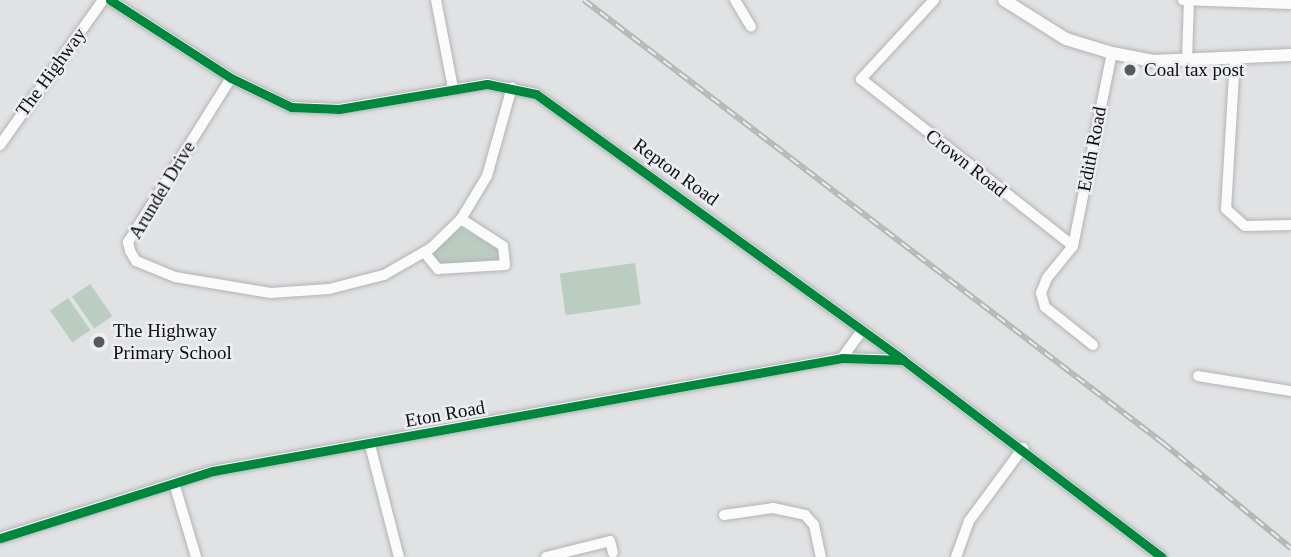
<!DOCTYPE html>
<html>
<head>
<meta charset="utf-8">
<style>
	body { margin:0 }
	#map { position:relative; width:1291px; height:557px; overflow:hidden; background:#e1e2e4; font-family:Georgia,serif }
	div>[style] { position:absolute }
	.green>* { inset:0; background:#bacdc0; transform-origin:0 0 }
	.roads { filter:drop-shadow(0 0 2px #b3b3b5) drop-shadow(0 0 2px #b3b3b5) }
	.minor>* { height:10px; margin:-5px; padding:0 5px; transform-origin:5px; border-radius:5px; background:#fafbfb }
	.tertiary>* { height:12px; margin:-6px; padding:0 6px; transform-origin:6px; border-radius:6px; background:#fafbfb }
	.rail>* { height:6px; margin-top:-3px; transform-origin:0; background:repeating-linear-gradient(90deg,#edeef3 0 10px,#b6b7b7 0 20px); box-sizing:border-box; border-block:2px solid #b6b7b7 }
	.cycleway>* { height:9px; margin:-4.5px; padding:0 4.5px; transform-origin:4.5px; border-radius:4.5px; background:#00873e }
	.dots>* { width:19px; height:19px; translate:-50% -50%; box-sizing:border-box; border:4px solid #edeef3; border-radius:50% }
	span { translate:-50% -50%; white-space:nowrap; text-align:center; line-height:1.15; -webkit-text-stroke:5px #edeef3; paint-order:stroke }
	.poi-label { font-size:19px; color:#0e0f10 }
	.left { translate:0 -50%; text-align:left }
	.street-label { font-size:19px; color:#0e0f10 }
</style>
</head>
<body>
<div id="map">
	<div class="green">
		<i style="clip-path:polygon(459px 226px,498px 249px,500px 261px,442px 266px,430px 251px)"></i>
		<i style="left:635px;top:263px;width:42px;height:76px;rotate:82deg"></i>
		<i style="left:90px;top:284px;width:39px;height:22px;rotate:55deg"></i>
		<i style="left:68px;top:298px;width:39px;height:22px;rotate:55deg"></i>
	</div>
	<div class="roads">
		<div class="minor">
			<i style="left:110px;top:0;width:144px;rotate:32.8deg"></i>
			<i style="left:231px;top:78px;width:67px;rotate:25.8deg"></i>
			<i style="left:291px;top:107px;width:48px;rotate:2.4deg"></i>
			<i style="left:339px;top:109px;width:150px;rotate:-9.6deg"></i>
			<i style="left:487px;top:84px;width:50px;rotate:11.5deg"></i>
			<i style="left:536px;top:94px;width:453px;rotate:35.9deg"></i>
			<i style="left:903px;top:360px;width:325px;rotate:37.3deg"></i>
			<i style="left:436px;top:0;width:90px;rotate:79.1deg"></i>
			<i style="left:735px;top:0;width:31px;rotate:59deg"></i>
			<i style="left:934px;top:0;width:108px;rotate:132.7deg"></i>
			<i style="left:861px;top:79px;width:270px;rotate:38.2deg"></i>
			<i style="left:1183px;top:0;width:108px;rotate:2.1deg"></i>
			<i style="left:1235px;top:58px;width:151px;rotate:93.4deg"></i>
			<i style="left:1226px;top:209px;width:25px;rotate:42deg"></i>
			<i style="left:1245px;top:226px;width:46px;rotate:-1.2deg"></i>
			<i style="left:1187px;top:60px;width:60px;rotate:-88.1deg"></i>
			<i style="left:231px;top:78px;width:194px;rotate:122.1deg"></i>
			<i style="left:128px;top:242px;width:9px;rotate:77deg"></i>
			<i style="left:130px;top:251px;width:12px;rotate:59deg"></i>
			<i style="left:136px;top:261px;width:42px;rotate:22.3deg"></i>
			<i style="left:175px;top:277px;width:97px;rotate:9.5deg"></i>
			<i style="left:271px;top:293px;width:58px;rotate:-3.9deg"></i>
			<i style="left:329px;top:289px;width:57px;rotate:-14.3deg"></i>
			<i style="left:384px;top:275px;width:54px;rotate:-29.9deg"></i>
			<i style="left:431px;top:248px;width:42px;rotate:-44deg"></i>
			<i style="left:461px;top:219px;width:50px;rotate:-58.8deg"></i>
			<i style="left:487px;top:176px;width:92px;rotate:-74.3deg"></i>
			<i style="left:0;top:145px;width:178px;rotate:-54.6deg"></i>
			<i style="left:425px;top:253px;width:21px;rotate:51deg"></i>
			<i style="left:438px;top:269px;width:67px;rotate:-3.4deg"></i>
			<i style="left:505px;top:265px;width:19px;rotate:-96deg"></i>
			<i style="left:503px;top:246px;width:50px;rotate:-147.3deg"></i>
			<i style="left:1093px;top:345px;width:61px;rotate:-141.6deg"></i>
			<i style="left:1045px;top:307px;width:15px;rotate:-106deg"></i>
			<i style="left:1041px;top:293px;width:16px;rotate:-68deg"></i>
			<i style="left:1047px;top:278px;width:41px;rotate:-50.9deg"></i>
			<i style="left:1073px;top:246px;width:197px;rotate:-78.6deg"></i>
			<i style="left:842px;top:358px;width:34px;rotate:-54deg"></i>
			<i style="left:1198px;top:376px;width:94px;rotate:9.2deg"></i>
			<i style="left:370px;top:445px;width:116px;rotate:75.5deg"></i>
			<i style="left:174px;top:483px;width:77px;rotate:73.4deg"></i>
			<i style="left:724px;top:515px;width:49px;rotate:-8.1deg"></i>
			<i style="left:773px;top:508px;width:33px;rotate:12deg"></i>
			<i style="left:805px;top:515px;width:13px;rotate:48deg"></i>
			<i style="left:814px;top:525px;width:33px;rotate:78deg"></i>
			<i style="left:0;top:538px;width:223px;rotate:-17.5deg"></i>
			<i style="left:213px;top:471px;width:639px;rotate:-10.18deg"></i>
			<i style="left:842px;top:358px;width:60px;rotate:1.9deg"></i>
			<i style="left:546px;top:557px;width:66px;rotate:-14deg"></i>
			<i style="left:610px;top:541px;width:12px;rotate:76deg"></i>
			<i style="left:956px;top:557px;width:38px;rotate:-70deg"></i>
			<i style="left:969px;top:521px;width:91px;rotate:-53.5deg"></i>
		</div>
		<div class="tertiary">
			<i style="left:1004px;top:0;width:73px;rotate:32.2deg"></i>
			<i style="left:1066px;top:39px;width:48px;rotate:16.9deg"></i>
			<i style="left:1112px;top:53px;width:42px;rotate:11deg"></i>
			<i style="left:1153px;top:61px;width:138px;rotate:-2.5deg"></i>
		</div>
	</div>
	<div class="rail">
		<i style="left:584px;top:0;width:729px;rotate:37.42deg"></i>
		<i style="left:1163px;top:443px;width:166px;rotate:39.4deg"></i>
	</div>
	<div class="cycleway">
		<i style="left:110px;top:0;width:144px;rotate:32.8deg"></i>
		<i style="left:231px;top:78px;width:67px;rotate:25.8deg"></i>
		<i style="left:291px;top:107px;width:48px;rotate:2.4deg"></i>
		<i style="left:339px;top:109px;width:150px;rotate:-9.6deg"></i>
		<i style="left:487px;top:84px;width:50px;rotate:11.5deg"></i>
		<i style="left:536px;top:94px;width:453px;rotate:35.9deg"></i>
		<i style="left:903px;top:360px;width:325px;rotate:37.3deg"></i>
		<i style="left:0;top:538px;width:223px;rotate:-17.5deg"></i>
		<i style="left:213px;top:471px;width:639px;rotate:-10.18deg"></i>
		<i style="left:842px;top:358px;width:61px;rotate:1.9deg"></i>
	</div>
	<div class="dots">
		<i style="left:1130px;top:70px;background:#58595a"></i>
		<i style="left:99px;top:342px;background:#58595a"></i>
	</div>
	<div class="poi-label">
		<span class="left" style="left:1144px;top:70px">Coal tax post</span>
		<span class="left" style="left:113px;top:342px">The Highway<br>Primary School</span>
	</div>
	<div class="street-label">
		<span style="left:51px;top:72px;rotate:-54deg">The Highway</span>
		<span style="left:1092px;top:149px;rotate:-79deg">Edith Road</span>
		<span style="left:966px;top:163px;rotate:38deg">Crown Road</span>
		<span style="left:676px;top:172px;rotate:36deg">Repton Road</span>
		<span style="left:162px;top:190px;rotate:-59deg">Arundel Drive</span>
		<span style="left:445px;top:414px;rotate:-10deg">Eton Road</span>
	</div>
</div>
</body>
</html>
